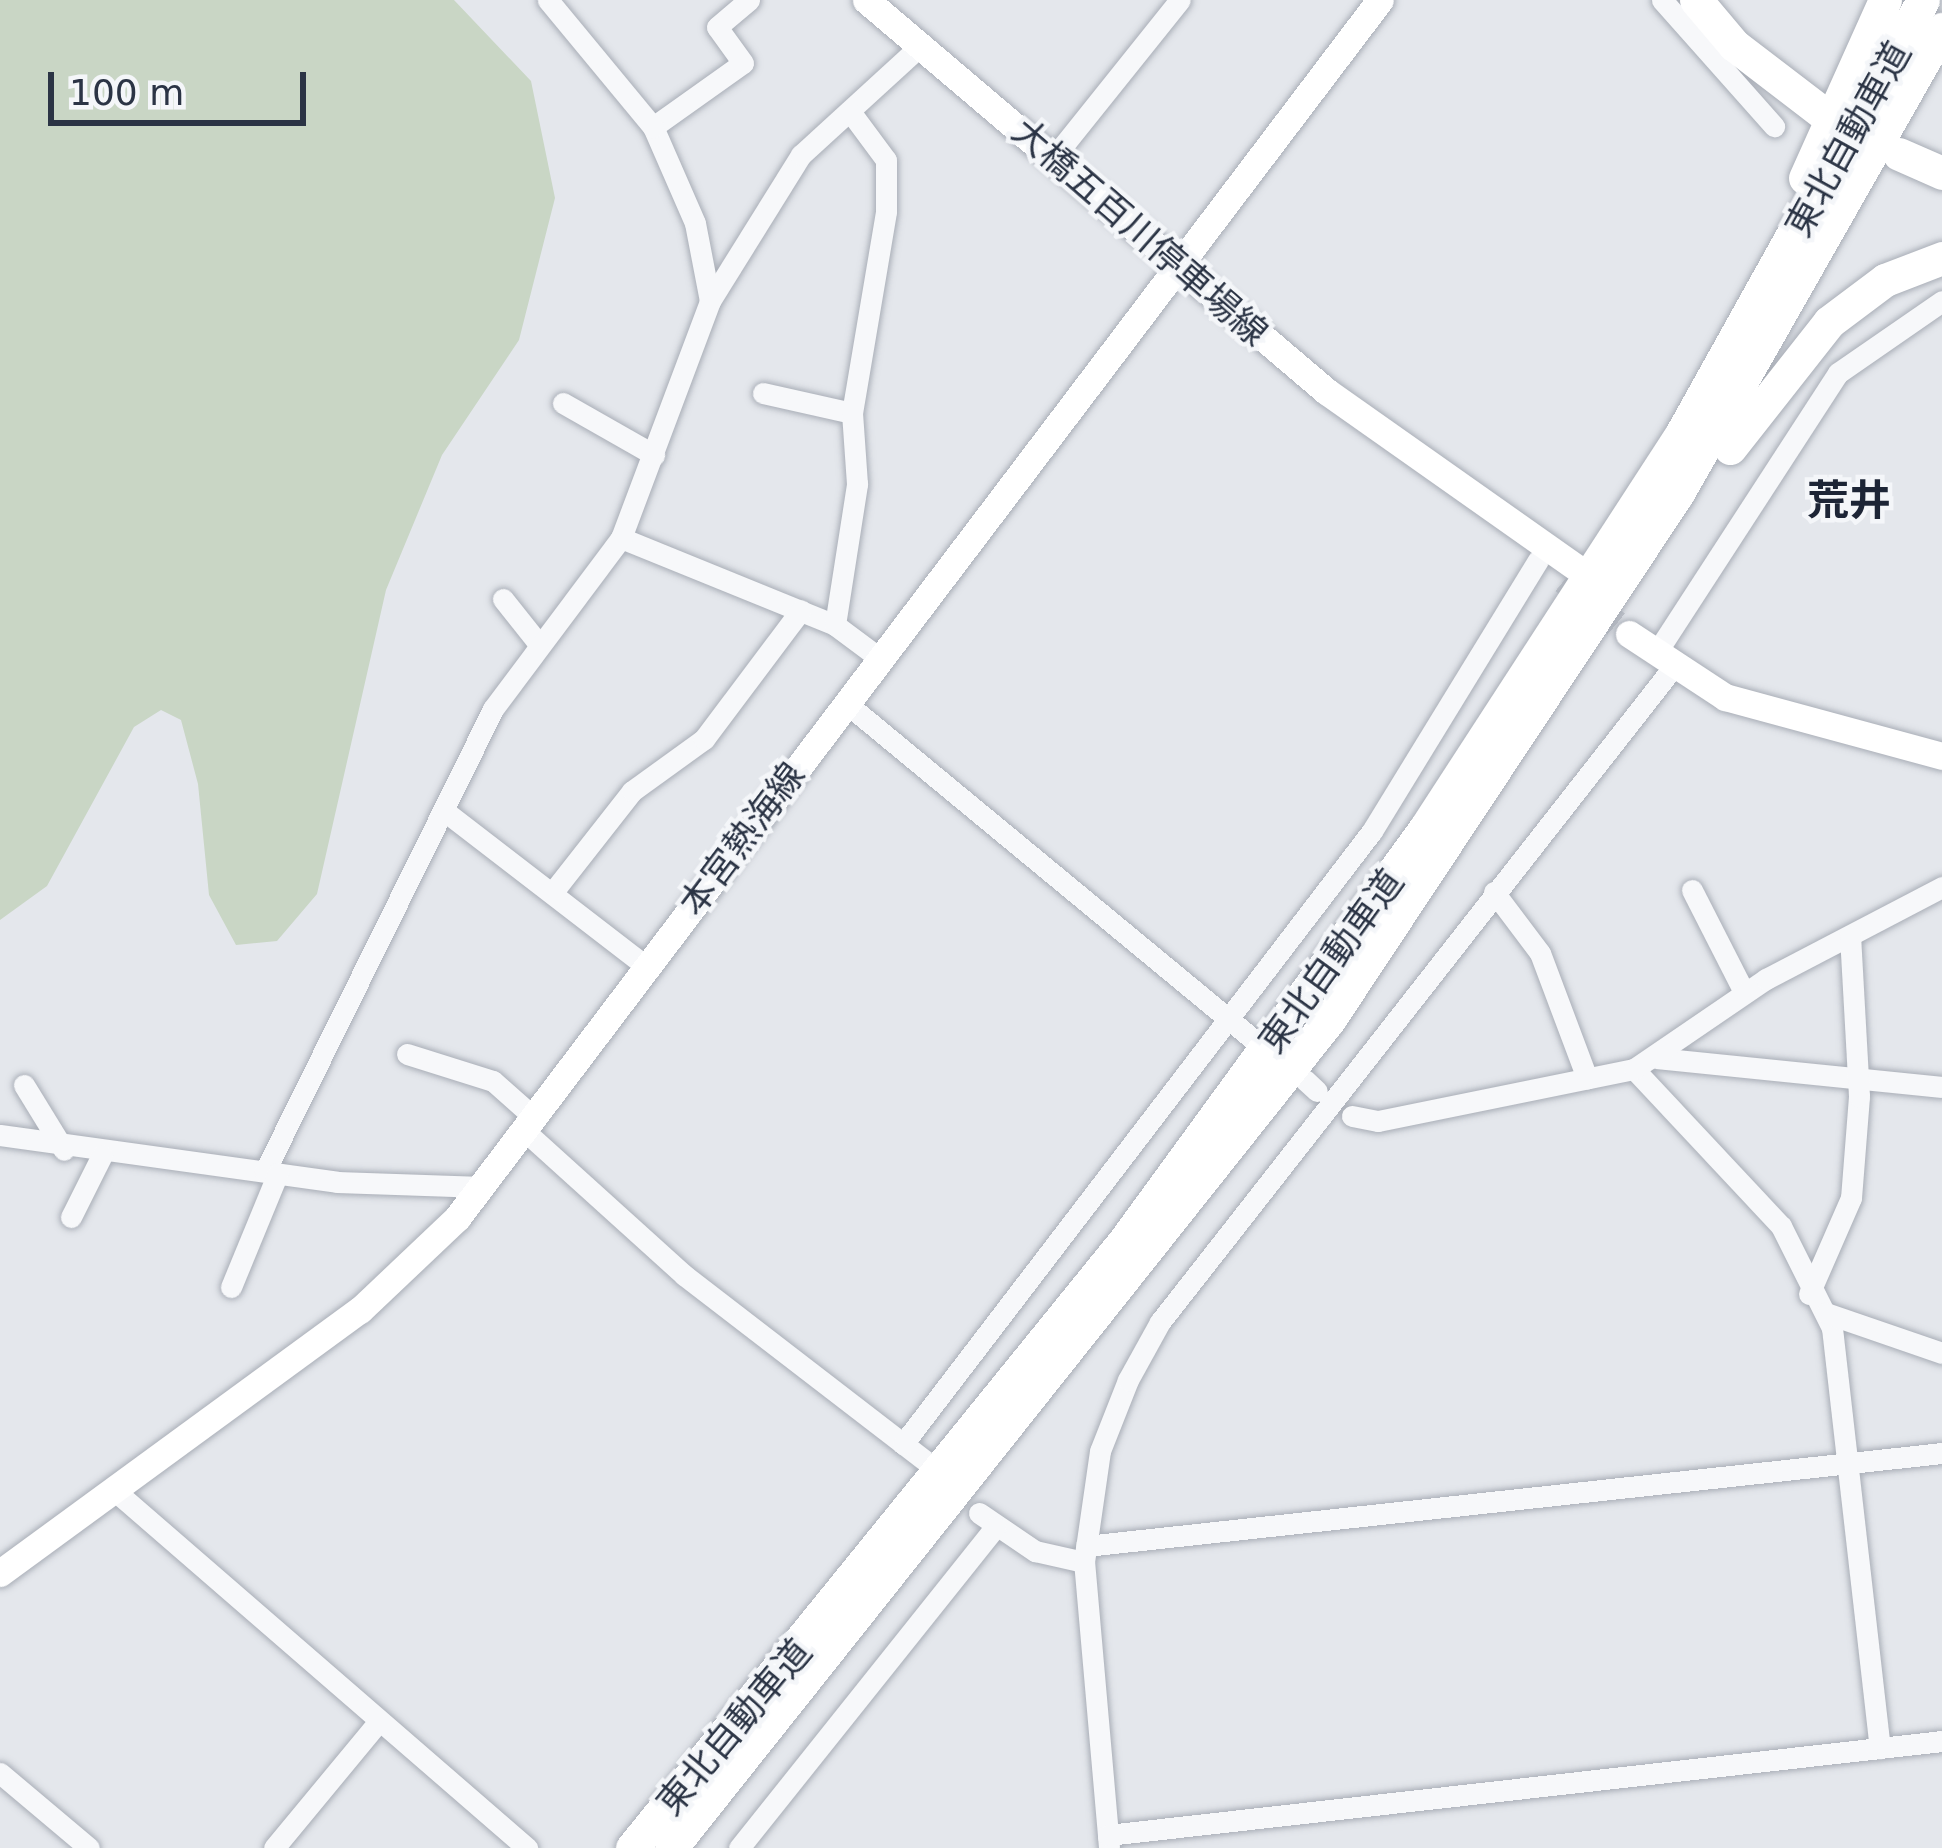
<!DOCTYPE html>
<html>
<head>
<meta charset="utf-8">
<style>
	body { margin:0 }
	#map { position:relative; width:1942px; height:1848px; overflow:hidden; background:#e4e7ec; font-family:"DejaVu Sans","Noto Sans JP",sans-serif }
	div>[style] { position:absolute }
	.green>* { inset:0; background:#c9d6c5 }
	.major-tunnel>* { height:27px; margin-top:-13.5px; transform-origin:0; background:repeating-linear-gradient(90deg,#bfc3cb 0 27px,transparent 0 41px) }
	.roads { filter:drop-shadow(0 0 3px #a9aeb7) drop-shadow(0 0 3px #a9aeb7) }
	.minor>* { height:21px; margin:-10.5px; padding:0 10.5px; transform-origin:10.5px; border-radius:10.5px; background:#f7f8fa }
	.major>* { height:27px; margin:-13.5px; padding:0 13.5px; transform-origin:13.5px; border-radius:13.5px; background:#fff }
	.highway>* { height:33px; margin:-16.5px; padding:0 16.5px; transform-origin:16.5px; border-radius:16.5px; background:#fff }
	span { translate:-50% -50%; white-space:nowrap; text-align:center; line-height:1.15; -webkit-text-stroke:9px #f4f6f9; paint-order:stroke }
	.street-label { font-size:36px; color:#2b3445 }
	.quarter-label { font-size:42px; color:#1d2536; font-weight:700 }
	.scale { position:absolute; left:48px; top:72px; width:258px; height:54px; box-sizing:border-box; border:6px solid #2b3445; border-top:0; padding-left:15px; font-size:36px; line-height:42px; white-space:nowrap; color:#2b3445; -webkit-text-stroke:9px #f4f6f9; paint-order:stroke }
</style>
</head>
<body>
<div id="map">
	<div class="green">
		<i style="clip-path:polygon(0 0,454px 0,531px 81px,555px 198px,519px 340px,442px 455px,386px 590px,317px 894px,277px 941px,236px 945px,209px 895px,198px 784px,181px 720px,161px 710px,134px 727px,47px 886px,0 920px)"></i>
	</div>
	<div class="major-tunnel">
		<i style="left:1564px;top:580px;width:85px;rotate:39.7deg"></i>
	</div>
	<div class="roads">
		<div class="minor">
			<i style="left:1662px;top:0;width:169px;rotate:48.4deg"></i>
			<i style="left:653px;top:127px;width:110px;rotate:-35.4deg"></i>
			<i style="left:743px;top:63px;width:44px;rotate:-125.8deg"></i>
			<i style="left:717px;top:27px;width:42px;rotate:-40.2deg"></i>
			<i style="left:1054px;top:157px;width:201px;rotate:-51.3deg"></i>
			<i style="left:710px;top:301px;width:172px;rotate:-58.1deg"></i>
			<i style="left:801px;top:155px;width:161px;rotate:-42.5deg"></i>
			<i style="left:763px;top:393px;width:91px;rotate:12.7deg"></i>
			<i style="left:563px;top:403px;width:105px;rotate:29.7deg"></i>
			<i style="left:621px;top:538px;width:231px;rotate:22.1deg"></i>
			<i style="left:835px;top:625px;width:54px;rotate:36.7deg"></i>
			<i style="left:503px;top:599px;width:56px;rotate:51.5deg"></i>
			<i style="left:835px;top:625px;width:143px;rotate:-81.1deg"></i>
			<i style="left:857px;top:484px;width:71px;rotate:-94deg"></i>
			<i style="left:852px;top:413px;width:205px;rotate:-80.4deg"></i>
			<i style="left:886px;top:211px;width:51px;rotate:-90deg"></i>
			<i style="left:886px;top:160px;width:57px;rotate:-126.5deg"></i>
			<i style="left:1662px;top:644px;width:323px;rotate:-57deg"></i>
			<i style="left:1838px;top:373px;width:126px;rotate:-34.7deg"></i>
			<i style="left:846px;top:703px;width:529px;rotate:39.56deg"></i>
			<i style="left:447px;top:813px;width:254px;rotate:37.6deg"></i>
			<i style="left:556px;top:888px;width:123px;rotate:-51.9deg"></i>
			<i style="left:632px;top:791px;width:89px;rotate:-35.8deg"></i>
			<i style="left:704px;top:739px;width:161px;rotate:-53.1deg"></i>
			<i style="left:1692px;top:890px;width:114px;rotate:63deg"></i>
			<i style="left:1494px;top:892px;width:76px;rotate:53deg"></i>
			<i style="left:1540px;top:953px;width:134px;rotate:69.4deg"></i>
			<i style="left:407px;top:1054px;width:90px;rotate:17.4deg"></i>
			<i style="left:493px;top:1081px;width:57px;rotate:41.5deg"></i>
			<i style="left:1657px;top:1058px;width:286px;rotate:5.8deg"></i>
			<i style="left:1634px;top:1069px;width:215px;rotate:46.9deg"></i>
			<i style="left:1781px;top:1226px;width:114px;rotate:63.4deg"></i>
			<i style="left:1832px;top:1328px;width:423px;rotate:83.5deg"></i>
			<i style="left:1305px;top:1080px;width:16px;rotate:43deg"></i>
			<i style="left:24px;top:1085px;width:76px;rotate:58.4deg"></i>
			<i style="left:1352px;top:1116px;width:26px;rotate:11deg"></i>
			<i style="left:1378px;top:1121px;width:261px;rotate:-11.5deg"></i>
			<i style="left:1634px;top:1069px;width:160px;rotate:-34.3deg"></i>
			<i style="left:1766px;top:979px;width:199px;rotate:-27.6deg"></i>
			<i style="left:527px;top:1133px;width:212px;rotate:42.1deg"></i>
			<i style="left:684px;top:1275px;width:303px;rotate:37.6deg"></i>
			<i style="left:0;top:1135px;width:340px;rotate:7.9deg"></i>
			<i style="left:337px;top:1182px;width:146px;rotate:2deg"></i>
			<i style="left:265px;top:1171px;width:515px;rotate:-63.73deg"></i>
			<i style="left:493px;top:709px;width:214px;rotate:-53.2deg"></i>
			<i style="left:621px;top:538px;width:253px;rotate:-69.4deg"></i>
			<i style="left:710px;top:301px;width:79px;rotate:-100.9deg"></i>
			<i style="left:695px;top:223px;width:105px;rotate:-113.6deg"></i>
			<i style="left:653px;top:127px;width:165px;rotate:-129.6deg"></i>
			<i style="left:71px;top:1217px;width:69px;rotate:-63.4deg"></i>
			<i style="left:231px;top:1287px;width:123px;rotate:-67.6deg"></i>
			<i style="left:1809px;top:1294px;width:105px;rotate:-66.4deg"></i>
			<i style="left:1851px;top:1198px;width:102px;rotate:-85.5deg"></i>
			<i style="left:1859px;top:1096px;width:160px;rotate:-93.2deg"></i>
			<i style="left:1826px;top:1313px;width:123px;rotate:19deg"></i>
			<i style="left:903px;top:1444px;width:772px;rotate:-52.58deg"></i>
			<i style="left:1372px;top:831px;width:318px;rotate:-58.5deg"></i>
			<i style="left:114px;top:1490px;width:547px;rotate:40.92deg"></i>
			<i style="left:979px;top:1513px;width:68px;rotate:34.2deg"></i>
			<i style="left:1035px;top:1551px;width:50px;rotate:12.7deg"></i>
			<i style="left:1086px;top:1546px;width:861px;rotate:-6.2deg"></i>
			<i style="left:0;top:1773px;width:116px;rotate:40.1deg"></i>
			<i style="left:1108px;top:1835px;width:274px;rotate:-95deg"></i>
			<i style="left:1084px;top:1562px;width:112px;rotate:-81.8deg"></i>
			<i style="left:1100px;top:1451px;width:76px;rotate:-68.5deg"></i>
			<i style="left:1128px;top:1380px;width:66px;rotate:-61.1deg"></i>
			<i style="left:1160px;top:1322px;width:833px;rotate:-51.92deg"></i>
			<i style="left:1109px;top:1847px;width:12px;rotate:-95deg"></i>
			<i style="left:1108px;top:1835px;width:839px;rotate:-6.43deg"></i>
			<i style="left:274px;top:1848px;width:165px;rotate:-50.4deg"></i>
			<i style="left:739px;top:1848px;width:411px;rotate:-51.4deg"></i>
		</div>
		<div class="major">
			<i style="left:866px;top:0;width:604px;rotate:40.36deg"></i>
			<i style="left:1326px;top:391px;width:304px;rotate:35.2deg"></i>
			<i style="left:1629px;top:634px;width:115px;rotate:33.3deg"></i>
			<i style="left:1725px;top:697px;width:225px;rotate:15.2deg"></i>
			<i style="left:0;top:1573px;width:446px;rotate:-36.2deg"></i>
			<i style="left:360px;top:1310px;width:134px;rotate:-43.5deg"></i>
			<i style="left:457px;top:1218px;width:1528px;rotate:-52.85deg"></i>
		</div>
		<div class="highway">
			<i style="left:1696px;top:0;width:59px;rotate:49.8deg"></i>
			<i style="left:1734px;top:45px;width:112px;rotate:37.4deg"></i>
			<i style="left:1899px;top:154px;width:47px;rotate:23.8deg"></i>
			<i style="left:1805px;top:178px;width:195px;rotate:-65.8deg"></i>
			<i style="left:1730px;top:448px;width:160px;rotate:-51.8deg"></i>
			<i style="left:1829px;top:322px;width:70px;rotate:-36.9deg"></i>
			<i style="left:1885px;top:280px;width:61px;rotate:-21.1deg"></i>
			<i style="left:632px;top:1848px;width:783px;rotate:-50.96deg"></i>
			<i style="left:1125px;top:1240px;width:511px;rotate:-53.91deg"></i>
			<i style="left:1426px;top:827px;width:464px;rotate:-57deg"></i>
			<i style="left:1679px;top:438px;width:501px;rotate:-60.88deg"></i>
			<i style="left:671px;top:1848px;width:1058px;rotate:-51.53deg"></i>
			<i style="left:1329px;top:1020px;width:632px;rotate:-56.49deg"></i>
			<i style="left:1678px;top:493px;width:534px;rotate:-60.36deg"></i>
		</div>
	</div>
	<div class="street-label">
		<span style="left:1848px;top:139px;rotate:-61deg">東北自動車道</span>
		<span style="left:1140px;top:232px;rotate:41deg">大橋五百川停車場線</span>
		<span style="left:742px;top:839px;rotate:-53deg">本宮熱海線</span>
		<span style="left:1331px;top:961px;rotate:-54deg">東北自動車道</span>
		<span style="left:734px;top:1727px;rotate:-50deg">東北自動車道</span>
	</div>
	<div class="quarter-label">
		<span style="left:1849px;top:501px">荒井</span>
	</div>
	<div class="scale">100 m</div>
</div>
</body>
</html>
